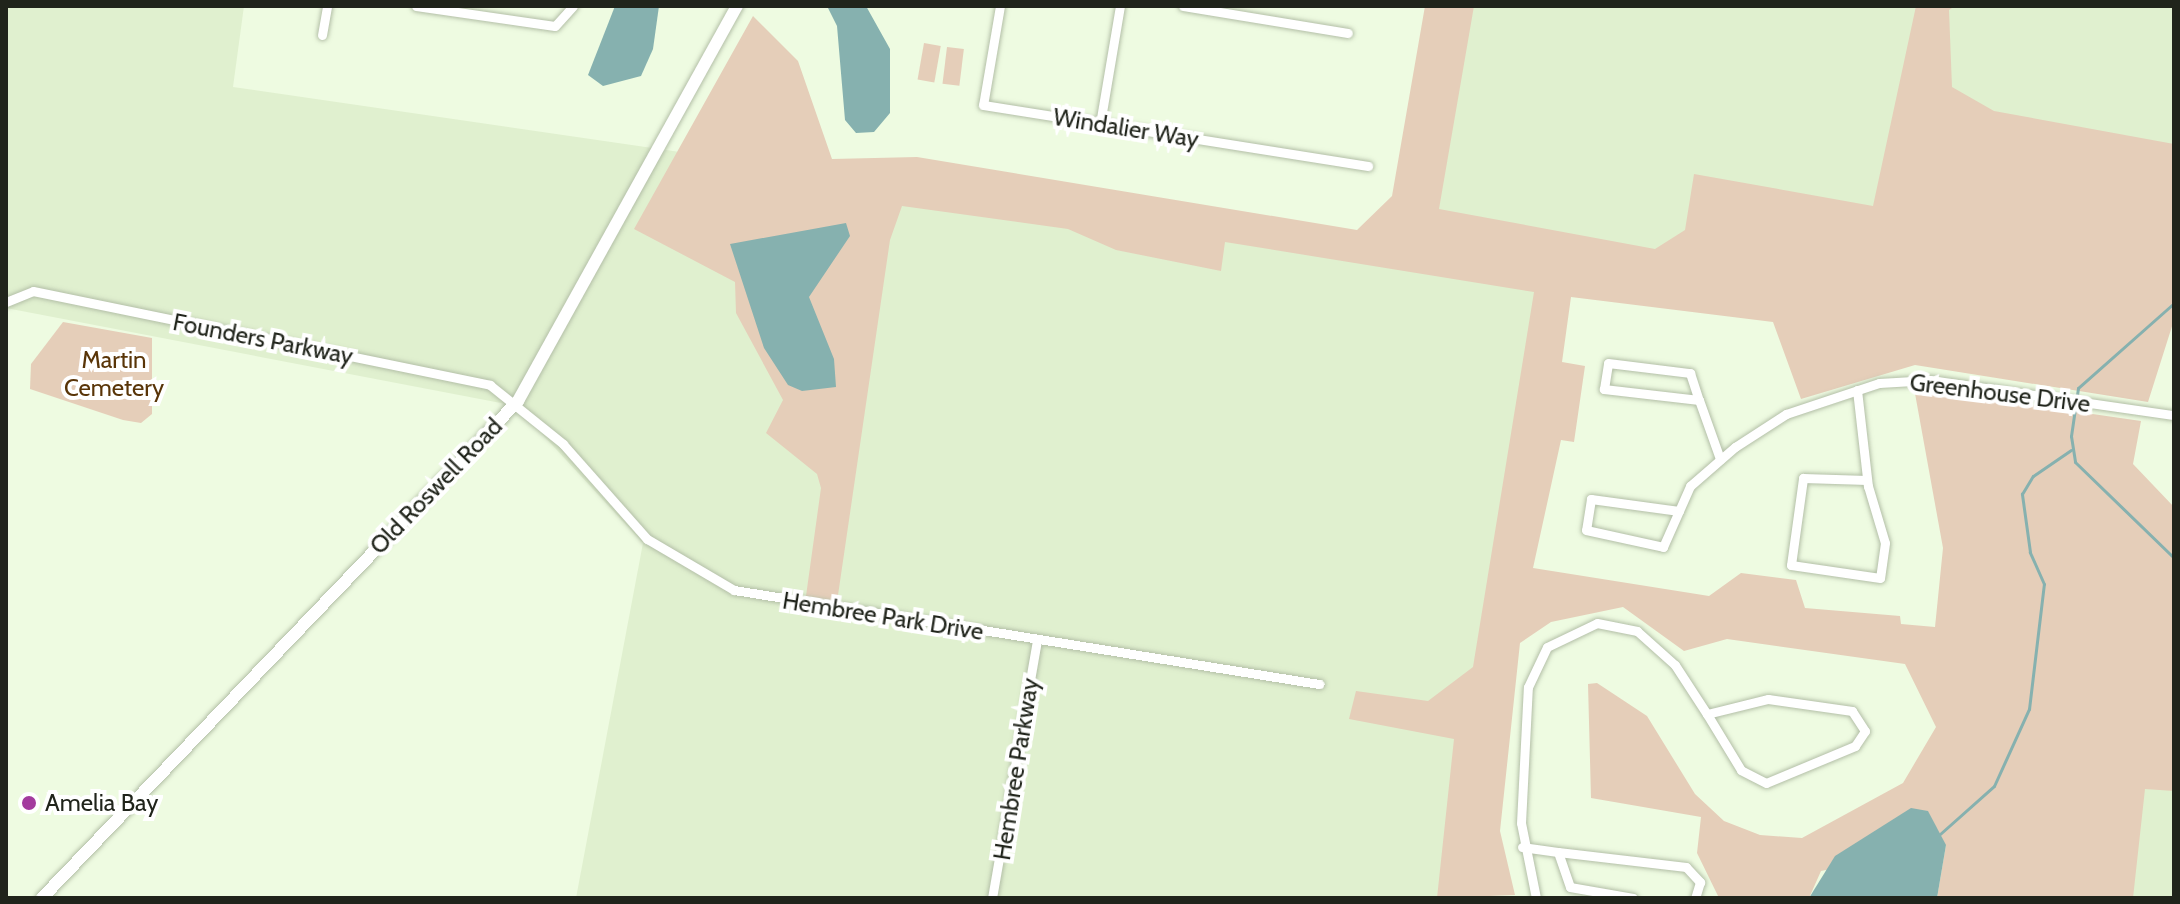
<!DOCTYPE html>
<html>
<head>
<meta charset="utf-8">
<style>
	body { margin:0 }
	#map { position:relative; width:2180px; height:904px; overflow:hidden; background:#eefbe1; font-family:Cabin,sans-serif }
	div>[style] { position:absolute }
	.built>* { inset:0; background:#e0f0cf }
	.green>* { inset:0; background:#e5ceb9; transform-origin:0 0 }
	.water>* { inset:0; background:#86b1af }
	.stream>* { height:3px; margin:-1.5px; padding:0 1.5px; transform-origin:1.5px; border-radius:1.5px; background:#86b1af }
	.roads { filter:drop-shadow(0 0 2px #b3bfa7) drop-shadow(0 0 2px #b3bfa7) }
	.street>* { height:9px; margin:-4.5px; padding:0 4.5px; transform-origin:4.5px; border-radius:4.5px; background:#fff }
	.secondary>* { height:12px; margin:-6px; padding:0 6px; transform-origin:6px; border-radius:6px; background:#fff }
	.dots>* { width:22px; height:22px; translate:-50% -50%; box-sizing:border-box; border:4px solid #fff; border-radius:50% }
	span { translate:-50% -50%; white-space:nowrap; text-align:center; line-height:1.15; -webkit-text-stroke:8px #fff; paint-order:stroke }
	.street-label { font-size:24px; color:#20241b }
	.park-label { font-size:24px; color:#593508 }
	.poi-label { font-size:24px; color:#20241b }
	.left { translate:0 -50%; text-align:left }
	.frame { position:absolute; inset:0; border:8px solid #20241b; pointer-events:none }
</style>
</head>
<body>
<div id="map">
	<div class="built">
		<i style="clip-path:polygon(6px 6px,244px 6px,233px 87px,1396px 256px,1435px 6px,2174px 6px,2174px 282px,1542px 282px,1458px 898px,576px 898px,643px 543px,516px 406px,6px 308px)"></i>
		<i style="clip-path:polygon(2174px 707px,2174px 898px,2059px 898px)"></i>
	</div>
	<div class="green">
		<i style="clip-path:polygon(1425px 6px,1474px 6px,1439px 209px,1655px 249px,1685px 230px,1694px 174px,1873px 206px,1916px 6px,1955px 6px,1949px 10px,1952px 87px,1994px 111px,2174px 144px,2174px 320px,2148px 402px,1915px 365px,1801px 399px,1773px 322px,1571px 297px,1562px 362px,1585px 366px,1574px 442px,1561px 440px,1533px 568px,1709px 596px,1741px 573px,1796px 580px,1805px 608px,1900px 616px,1901px 624px,1935px 627px,1943px 548px,1914px 388px,2141px 421px,2133px 464px,2174px 507px,2174px 791px,2145px 789px,2133px 898px,1937px 898px,1946px 845px,1821px 871px,1809px 898px,1719px 898px,1697px 853px,1701px 817px,1591px 798px,1588px 684px,1597px 683px,1647px 716px,1695px 794px,1724px 821px,1760px 835px,1802px 838px,1903px 783px,1936px 727px,1905px 664px,1727px 639px,1684px 651px,1623px 607px,1551px 622px,1520px 643px,1500px 831px,1515px 895px,1437px 898px,1454px 739px,1349px 719px,1356px 691px,1428px 701px,1473px 667px,1534px 292px,1225px 242px,1221px 271px,1116px 250px,1068px 229px,902px 206px,890px 240px,837px 602px,806px 596px,821px 488px,817px 474px,766px 433px,783px 400px,736px 313px,735px 282px,634px 229px,753px 16px,798px 61px,832px 159px,917px 157px,1357px 230px,1392px 196px)"></i>
		<i style="left:924px;top:43px;width:17px;height:37px;rotate:10deg"></i>
		<i style="left:947px;top:47px;width:17px;height:37px;rotate:7deg"></i>
		<i style="clip-path:polygon(63px 322px,152px 338px,152px 414px,141px 423px,123px 420px,30px 389px,31px 364px)"></i>
	</div>
	<div class="water">
		<i style="clip-path:polygon(615px 6px,659px 6px,653px 49px,641px 76px,603px 86px,588px 75px)"></i>
		<i style="clip-path:polygon(827px 6px,866px 6px,890px 49px,890px 113px,874px 132px,856px 133px,845px 120px,837px 26px)"></i>
		<i style="clip-path:polygon(846px 223px,850px 236px,809px 297px,834px 359px,836px 387px,802px 391px,788px 385px,764px 348px,730px 244px)"></i>
		<i style="clip-path:polygon(1911px 808px,1928px 811px,1946px 845px,1937px 898px,1809px 898px,1835px 856px)"></i>
	</div>
	<div class="stream">
		<i style="left:2174px;top:303px;width:128px;rotate:138.5deg"></i>
		<i style="left:2078px;top:388px;width:49px;rotate:98.3deg"></i>
		<i style="left:2071px;top:436px;width:26px;rotate:81deg"></i>
		<i style="left:2075px;top:462px;width:138px;rotate:44.1deg"></i>
		<i style="left:1940px;top:834px;width:72px;rotate:-41.6deg"></i>
		<i style="left:1994px;top:786px;width:85px;rotate:-65.6deg"></i>
		<i style="left:2029px;top:709px;width:126px;rotate:-83.2deg"></i>
		<i style="left:2044px;top:584px;width:35px;rotate:-114deg"></i>
		<i style="left:2030px;top:552px;width:59px;rotate:-97.9deg"></i>
		<i style="left:2022px;top:494px;width:21px;rotate:-59deg"></i>
		<i style="left:2033px;top:476px;width:46px;rotate:-34.4deg"></i>
	</div>
	<div class="roads">
		<div class="street">
			<i style="left:416px;top:6px;width:140px;rotate:8.2deg"></i>
			<i style="left:555px;top:26px;width:27px;rotate:-48deg"></i>
			<i style="left:1000px;top:6px;width:100px;rotate:99.7deg"></i>
			<i style="left:983px;top:105px;width:390px;rotate:9deg"></i>
			<i style="left:1183px;top:6px;width:167px;rotate:9.3deg"></i>
			<i style="left:322px;top:35px;width:29px;rotate:-80deg"></i>
			<i style="left:1100px;top:124px;width:120px;rotate:-80.4deg"></i>
			<i style="left:6px;top:302px;width:29px;rotate:-22deg"></i>
			<i style="left:33px;top:291px;width:467px;rotate:11.6deg"></i>
			<i style="left:490px;top:385px;width:94px;rotate:38.9deg"></i>
			<i style="left:563px;top:444px;width:127px;rotate:48.5deg"></i>
			<i style="left:647px;top:539px;width:101px;rotate:30.4deg"></i>
			<i style="left:734px;top:590px;width:593px;rotate:9.13deg"></i>
			<i style="left:1857px;top:390px;width:97px;rotate:83.5deg"></i>
			<i style="left:1868px;top:486px;width:59px;rotate:73.4deg"></i>
			<i style="left:1885px;top:543px;width:35px;rotate:98deg"></i>
			<i style="left:1880px;top:578px;width:90px;rotate:-171.7deg"></i>
			<i style="left:1791px;top:565px;width:88px;rotate:-82.1deg"></i>
			<i style="left:1803px;top:478px;width:64px;rotate:1.8deg"></i>
			<i style="left:1699px;top:400px;width:96px;rotate:-173.4deg"></i>
			<i style="left:1604px;top:389px;width:26px;rotate:-81deg"></i>
			<i style="left:1608px;top:363px;width:83px;rotate:7deg"></i>
			<i style="left:1690px;top:373px;width:28px;rotate:72deg"></i>
			<i style="left:1699px;top:400px;width:63px;rotate:70.4deg"></i>
			<i style="left:1679px;top:511px;width:89px;rotate:-172.2deg"></i>
			<i style="left:1591px;top:499px;width:31px;rotate:99deg"></i>
			<i style="left:1586px;top:530px;width:79px;rotate:12.4deg"></i>
			<i style="left:1663px;top:547px;width:67px;rotate:-66.1deg"></i>
			<i style="left:1690px;top:486px;width:60px;rotate:-40.9deg"></i>
			<i style="left:1735px;top:447px;width:61px;rotate:-32.9deg"></i>
			<i style="left:1786px;top:414px;width:98px;rotate:-18.4deg"></i>
			<i style="left:1879px;top:383px;width:51px;rotate:-3.4deg"></i>
			<i style="left:1930px;top:380px;width:246px;rotate:8.2deg"></i>
			<i style="left:1768px;top:699px;width:85px;rotate:8.1deg"></i>
			<i style="left:1852px;top:711px;width:24px;rotate:57deg"></i>
			<i style="left:1865px;top:731px;width:18px;rotate:124deg"></i>
			<i style="left:1855px;top:746px;width:96px;rotate:157.4deg"></i>
			<i style="left:1766px;top:783px;width:28px;rotate:-153deg"></i>
			<i style="left:1741px;top:770px;width:66px;rotate:-121.3deg"></i>
			<i style="left:1707px;top:714px;width:63px;rotate:-13.8deg"></i>
			<i style="left:1522px;top:847px;width:36px;rotate:8deg"></i>
			<i style="left:992px;top:898px;width:262px;rotate:-80.1deg"></i>
			<i style="left:1536px;top:898px;width:76px;rotate:-101.3deg"></i>
			<i style="left:1521px;top:823px;width:136px;rotate:-87.1deg"></i>
			<i style="left:1528px;top:687px;width:44px;rotate:-64.6deg"></i>
			<i style="left:1547px;top:647px;width:55px;rotate:-25.6deg"></i>
			<i style="left:1597px;top:623px;width:41px;rotate:11.3deg"></i>
			<i style="left:1637px;top:631px;width:51px;rotate:41.8deg"></i>
			<i style="left:1675px;top:665px;width:59px;rotate:56.9deg"></i>
			<i style="left:1633px;top:898px;width:64px;rotate:-170.1deg"></i>
			<i style="left:1570px;top:887px;width:37px;rotate:-109deg"></i>
			<i style="left:1558px;top:852px;width:129px;rotate:6.7deg"></i>
			<i style="left:1686px;top:867px;width:21px;rotate:47deg"></i>
			<i style="left:1700px;top:882px;width:17px;rotate:107deg"></i>
		</div>
		<div class="secondary">
			<i style="left:42px;top:898px;width:688px;rotate:-46.24deg"></i>
			<i style="left:518px;top:401px;width:452px;rotate:-61deg"></i>
		</div>
	</div>
	<div class="dots">
		<i style="left:29px;top:803px;background:#a33b9e"></i>
	</div>
	<div class="street-label">
		<span style="left:1126px;top:128px;rotate:9deg">Windalier Way</span>
		<span style="left:263px;top:339px;rotate:11deg">Founders Parkway</span>
		<span style="left:2000px;top:393px;rotate:7deg">Greenhouse Drive</span>
		<span style="left:436px;top:486px;rotate:-46deg">Old Roswell Road</span>
		<span style="left:883px;top:616px;rotate:9deg">Hembree Park Drive</span>
		<span style="left:1016px;top:769px;rotate:-81deg">Hembree Parkway</span>
	</div>
	<div class="park-label">
		<span style="left:114px;top:374px">Martin<br>Cemetery</span>
	</div>
	<div class="poi-label">
		<span class="left" style="left:45px;top:803px">Amelia Bay</span>
	</div>
	<div class="frame"></div>
</div>
</body>
</html>
